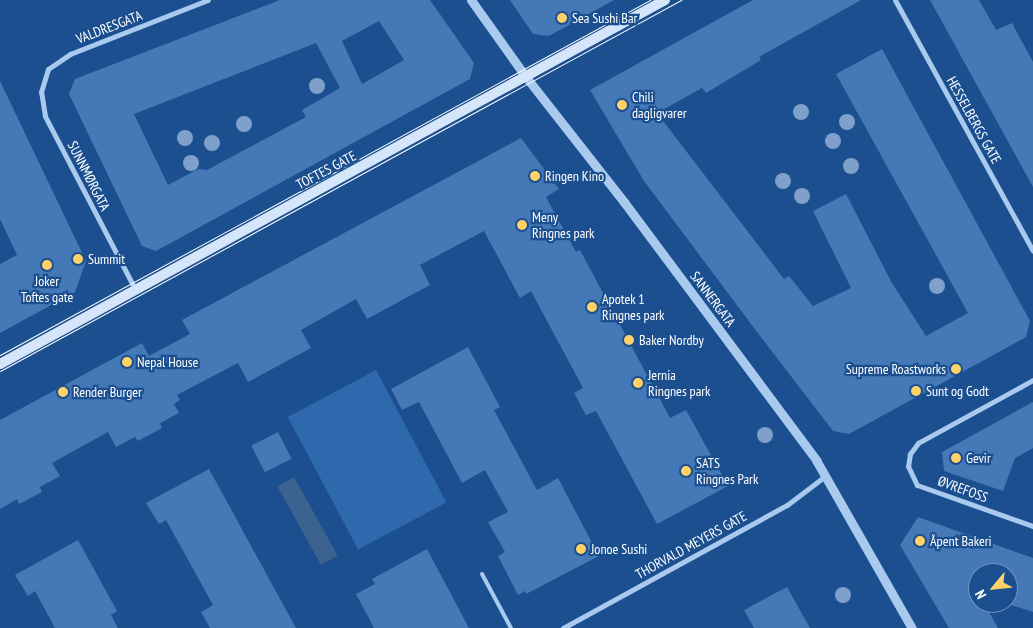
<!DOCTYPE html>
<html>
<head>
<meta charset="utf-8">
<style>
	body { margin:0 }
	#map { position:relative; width:1033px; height:628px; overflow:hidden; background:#1b4f8f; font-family:"PT Sans Narrow",sans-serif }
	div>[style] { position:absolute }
	.green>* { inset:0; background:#2e69ad; transform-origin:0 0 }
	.water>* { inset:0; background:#3c6290; transform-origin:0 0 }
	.building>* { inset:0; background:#4478b7; transform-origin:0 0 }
	.service>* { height:4px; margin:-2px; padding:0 2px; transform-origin:2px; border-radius:2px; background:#a9c9ee }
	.minor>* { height:5px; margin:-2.5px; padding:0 2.5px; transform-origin:2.5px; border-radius:2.5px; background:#a9c9ee }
	.tertiary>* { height:9px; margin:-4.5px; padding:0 4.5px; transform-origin:4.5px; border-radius:4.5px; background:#a9c9ee }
	.secondary>* { height:10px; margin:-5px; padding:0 5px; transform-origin:5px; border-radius:5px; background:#d6e6fa }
	.tram>* { height:1px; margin:-0.5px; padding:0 0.5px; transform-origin:0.5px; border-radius:0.5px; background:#fff }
	.trees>* { width:16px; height:16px; margin:-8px; border-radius:50%; background:#7ea0ca }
	.dots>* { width:14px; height:14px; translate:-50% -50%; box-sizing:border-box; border:2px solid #1b4f8f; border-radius:50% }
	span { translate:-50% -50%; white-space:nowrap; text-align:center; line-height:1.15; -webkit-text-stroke:4.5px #1b4f8f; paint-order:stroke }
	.poi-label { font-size:14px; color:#fff }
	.left { translate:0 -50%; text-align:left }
	.right { translate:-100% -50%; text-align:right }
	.street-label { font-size:14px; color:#fff }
	.north { position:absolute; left:968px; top:563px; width:50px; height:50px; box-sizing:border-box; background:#1b4f8f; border:1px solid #7695bc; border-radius:50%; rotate:242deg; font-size:14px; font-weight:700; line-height:20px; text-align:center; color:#fff }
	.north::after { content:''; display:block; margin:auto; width:18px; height:22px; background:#ffd166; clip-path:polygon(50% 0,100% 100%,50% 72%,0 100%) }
</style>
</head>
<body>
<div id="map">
	<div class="green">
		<i style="left:376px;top:370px;width:150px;height:100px;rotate:62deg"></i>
	</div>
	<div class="water">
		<i style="left:294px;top:477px;width:90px;height:19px;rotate:61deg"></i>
	</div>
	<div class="building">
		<i style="clip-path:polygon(evenodd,280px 0,430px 0,474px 63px,470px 79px,156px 251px,142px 246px,69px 94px,75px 79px,280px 0,379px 21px,404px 60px,362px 84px,342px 41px,379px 21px,280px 0,316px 43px,340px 88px,302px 110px,306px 117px,207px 170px,198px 169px,168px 185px,134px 114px,316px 43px)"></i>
		<i style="clip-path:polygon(510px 0,614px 0,549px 36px,533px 34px)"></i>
		<i style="clip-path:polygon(753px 0,861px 0,759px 57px,761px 60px,706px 93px,702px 88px,657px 113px,784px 279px,789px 276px,813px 306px,851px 288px,813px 211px,846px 194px,892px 283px,926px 336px,968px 313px,836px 74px,882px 49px,1030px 321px,1026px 337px,849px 434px,833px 431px,760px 336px,644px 181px,590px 90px)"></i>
		<i style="clip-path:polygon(930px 0,979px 0,996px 30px,1012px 23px,1033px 62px,1033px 187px)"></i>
		<i style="clip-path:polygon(0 81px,86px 261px,75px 292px,0 333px,0 264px,17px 255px,0 219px)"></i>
		<i style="clip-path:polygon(521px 138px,559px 189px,546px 197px,576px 252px,580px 250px,670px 418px,686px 410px,728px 486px,657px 524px,596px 411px,586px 415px,574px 393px,583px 388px,531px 291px,520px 298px,484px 231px,420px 265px,430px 285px,367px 319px,356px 299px,301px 330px,311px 348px,248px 382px,238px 363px,177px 395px,180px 400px,174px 404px,179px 413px,160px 423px,162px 428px,138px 441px,135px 437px,116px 447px,108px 432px,52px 463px,60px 476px,40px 487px,42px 492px,19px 504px,17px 499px,0 509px,0 420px,142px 343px,149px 356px,190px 334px,182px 320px)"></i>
		<i style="clip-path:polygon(468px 347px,500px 407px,494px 410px,537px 490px,558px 478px,599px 556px,526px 594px,525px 591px,518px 595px,498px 556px,505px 552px,488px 522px,508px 512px,485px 470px,462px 483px,419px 402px,402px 410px,391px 389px)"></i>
		<i style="clip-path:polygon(1033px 402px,1033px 448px,1015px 458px,1003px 491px,944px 471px,942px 452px)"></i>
		<i style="left:278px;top:432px;width:30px;height:30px;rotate:63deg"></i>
		<i style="clip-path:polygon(209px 469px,296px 628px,210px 628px,201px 612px,213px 605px,166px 520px,159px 524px,146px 503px)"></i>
		<i style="clip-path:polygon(918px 517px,1033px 558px,1033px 612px,1005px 603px,1008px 603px,1008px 573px,978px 573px,978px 603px,984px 603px,998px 628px,949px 628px,900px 545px)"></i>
		<i style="clip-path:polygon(78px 540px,117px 611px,111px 615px,118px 628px,55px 628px,35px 591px,28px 596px,15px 575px)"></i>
		<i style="clip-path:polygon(427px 549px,469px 628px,374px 628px,356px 594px,375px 584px,372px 579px)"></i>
		<i style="clip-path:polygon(787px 587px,810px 628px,754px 628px,744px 610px)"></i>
	</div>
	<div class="service">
		<i style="left:482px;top:574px;width:61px;rotate:61.8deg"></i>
	</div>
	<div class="minor">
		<i style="left:895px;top:0;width:286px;rotate:61.2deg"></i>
		<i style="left:135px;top:289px;width:195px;rotate:-117.5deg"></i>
		<i style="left:45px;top:116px;width:24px;rotate:-99deg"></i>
		<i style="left:41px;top:92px;width:24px;rotate:-73deg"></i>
		<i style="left:48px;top:69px;width:27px;rotate:-34deg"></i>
		<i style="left:70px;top:54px;width:148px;rotate:-21.4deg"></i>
		<i style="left:1033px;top:380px;width:131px;rotate:151.3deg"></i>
		<i style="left:918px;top:443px;width:14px;rotate:126deg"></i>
		<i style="left:910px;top:454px;width:12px;rotate:99deg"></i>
		<i style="left:908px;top:466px;width:21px;rotate:65deg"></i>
		<i style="left:917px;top:485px;width:123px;rotate:19.5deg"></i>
		<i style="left:563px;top:628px;width:256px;rotate:-28.8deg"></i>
		<i style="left:787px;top:505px;width:48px;rotate:-37.3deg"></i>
	</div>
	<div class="tertiary">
		<i style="left:471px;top:0;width:95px;rotate:54.5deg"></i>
		<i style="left:526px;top:77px;width:159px;rotate:51.9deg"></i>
		<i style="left:624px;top:202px;width:322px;rotate:53.3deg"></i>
		<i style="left:816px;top:460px;width:193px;rotate:60.3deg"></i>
	</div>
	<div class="secondary">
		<i style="left:0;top:364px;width:758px;rotate:-28.69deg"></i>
	</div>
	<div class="tram">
		<i style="left:0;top:355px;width:741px;rotate:-28.64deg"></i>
		<i style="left:0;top:371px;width:776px;rotate:-28.58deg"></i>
	</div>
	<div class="trees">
		<i style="left:317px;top:86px"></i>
		<i style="left:801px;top:112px"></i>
		<i style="left:847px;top:122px"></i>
		<i style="left:244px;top:124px"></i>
		<i style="left:185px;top:138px"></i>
		<i style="left:833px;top:141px"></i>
		<i style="left:212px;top:143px"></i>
		<i style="left:191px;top:163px"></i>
		<i style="left:851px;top:166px"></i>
		<i style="left:783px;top:181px"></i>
		<i style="left:802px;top:196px"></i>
		<i style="left:937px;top:286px"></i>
		<i style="left:765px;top:435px"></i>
		<i style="left:843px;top:595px"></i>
	</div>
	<div class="dots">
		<i style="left:562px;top:18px;background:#ffd166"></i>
		<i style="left:622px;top:105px;background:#ffd166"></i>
		<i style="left:535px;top:176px;background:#ffd166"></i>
		<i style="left:522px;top:225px;background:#ffd166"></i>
		<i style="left:78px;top:259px;background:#ffd166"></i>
		<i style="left:47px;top:265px;background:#ffd166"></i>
		<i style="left:592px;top:307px;background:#ffd166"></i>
		<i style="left:629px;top:340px;background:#ffd166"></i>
		<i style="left:127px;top:362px;background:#ffd166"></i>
		<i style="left:956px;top:369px;background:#ffd166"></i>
		<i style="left:638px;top:383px;background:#ffd166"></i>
		<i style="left:916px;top:391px;background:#ffd166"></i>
		<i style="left:63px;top:392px;background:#ffd166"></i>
		<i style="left:956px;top:458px;background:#ffd166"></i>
		<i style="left:686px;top:471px;background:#ffd166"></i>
		<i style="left:920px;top:541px;background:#ffd166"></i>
		<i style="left:581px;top:549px;background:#ffd166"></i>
	</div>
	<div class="poi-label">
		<span class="left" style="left:572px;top:18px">Sea Sushi Bar</span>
		<span class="left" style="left:632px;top:105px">Chili<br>dagligvarer</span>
		<span class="left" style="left:545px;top:176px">Ringen Kino</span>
		<span class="left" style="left:532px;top:225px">Meny<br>Ringnes park</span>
		<span class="left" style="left:88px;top:259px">Summit</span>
		<span style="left:47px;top:289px">Joker<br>Toftes gate</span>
		<span class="left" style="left:602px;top:307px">Apotek 1<br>Ringnes park</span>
		<span class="left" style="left:639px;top:340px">Baker Nordby</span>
		<span class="left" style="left:137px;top:362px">Nepal House</span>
		<span class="right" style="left:946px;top:369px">Supreme Roastworks</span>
		<span class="left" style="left:648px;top:383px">Jernia<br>Ringnes park</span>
		<span class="left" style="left:926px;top:391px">Sunt og Godt</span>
		<span class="left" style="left:73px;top:392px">Render Burger</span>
		<span class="left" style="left:966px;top:458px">Gevir</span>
		<span class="left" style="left:696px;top:471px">SATS<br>Ringnes Park</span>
		<span class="left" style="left:930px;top:541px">Åpent Bakeri</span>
		<span class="left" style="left:591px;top:549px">Jonoe Sushi</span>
	</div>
	<div class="street-label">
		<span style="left:109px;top:27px;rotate:-21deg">VALDRESGATA</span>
		<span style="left:974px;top:120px;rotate:61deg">HESSELBERGS GATE</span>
		<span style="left:326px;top:170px;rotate:-28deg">TOFTES GATE</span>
		<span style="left:89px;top:176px;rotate:63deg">SUNNMØRGATA</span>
		<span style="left:713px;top:299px;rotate:53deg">SANNERGATA</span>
		<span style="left:963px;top:489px;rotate:20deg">ØVREFOSS</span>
		<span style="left:691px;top:545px;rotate:-29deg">THORVALD MEYERS GATE</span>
	</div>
	<div class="north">N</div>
</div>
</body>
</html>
